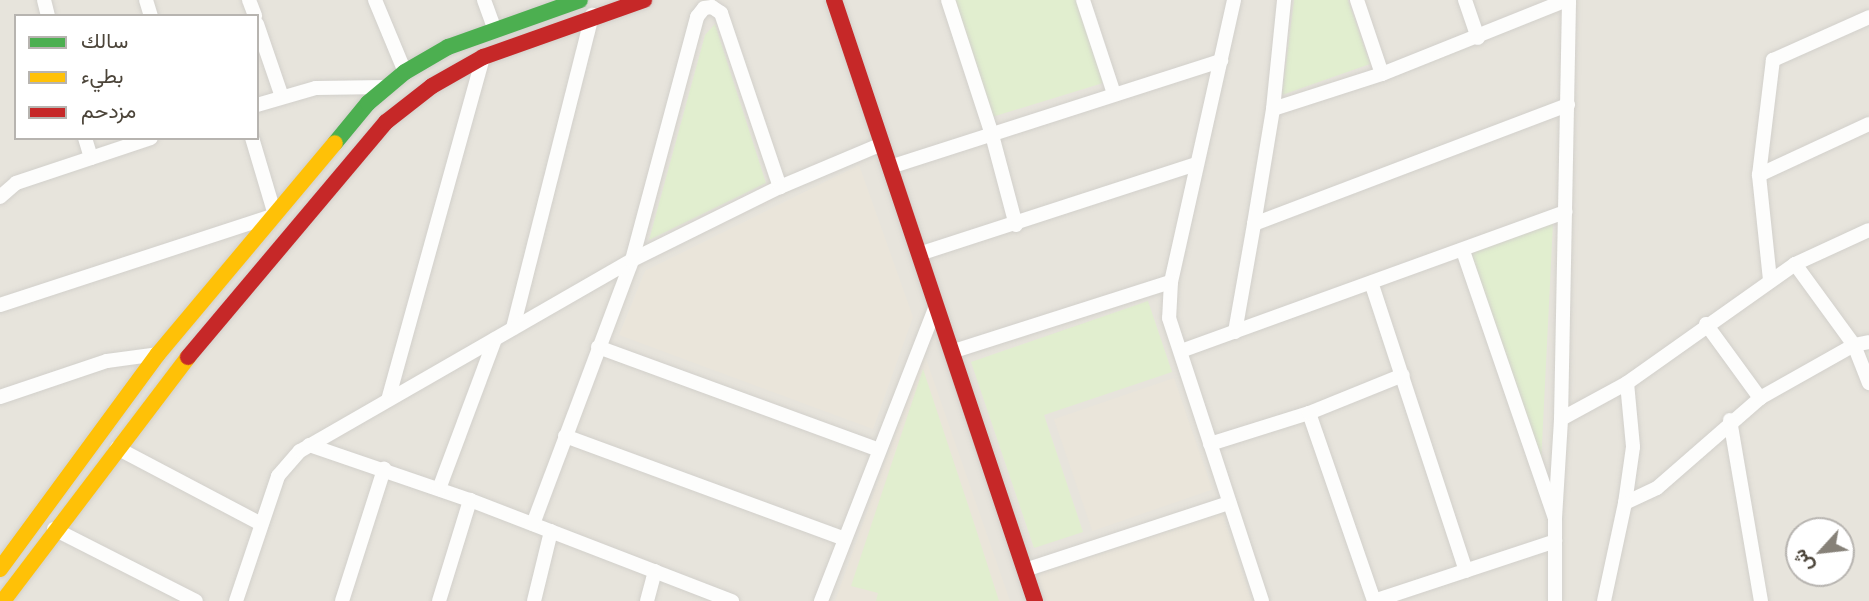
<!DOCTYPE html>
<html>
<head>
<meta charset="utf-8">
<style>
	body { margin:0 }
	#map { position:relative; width:1869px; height:601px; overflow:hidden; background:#f4f2ee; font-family:Montserrat,Vazirmatn,sans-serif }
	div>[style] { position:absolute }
	.residential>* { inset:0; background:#e7e4dc }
	.education>* { inset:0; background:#eae5da; transform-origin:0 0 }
	.green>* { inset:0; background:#e1eecf }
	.roads { filter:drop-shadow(0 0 2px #d2d0cb) drop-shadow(0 0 2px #d2d0cb) }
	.street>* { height:14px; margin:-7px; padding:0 7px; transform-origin:7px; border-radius:7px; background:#fdfdfc }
	.fast>* { height:16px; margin:-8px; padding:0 8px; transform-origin:8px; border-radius:8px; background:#4caf50 }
	.slow>* { height:16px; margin:-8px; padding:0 8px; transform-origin:8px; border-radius:8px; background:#ffc107 }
	.jam>* { height:16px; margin:-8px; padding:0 8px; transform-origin:8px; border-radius:8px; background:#c62828 }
	span { translate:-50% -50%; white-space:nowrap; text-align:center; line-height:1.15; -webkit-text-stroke:5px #fff; paint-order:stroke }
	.legend { position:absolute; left:14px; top:14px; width:245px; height:126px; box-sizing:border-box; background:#fff; border:2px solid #b7b4b0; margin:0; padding:9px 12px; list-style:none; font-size:21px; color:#4b4439 }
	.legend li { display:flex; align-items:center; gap:14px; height:35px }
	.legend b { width:35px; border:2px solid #b7b4b0 }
	.north { position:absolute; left:1785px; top:517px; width:70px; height:70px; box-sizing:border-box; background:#fff; border:2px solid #b7b4b0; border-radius:50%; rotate:243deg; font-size:19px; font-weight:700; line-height:28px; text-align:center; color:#4b4439 }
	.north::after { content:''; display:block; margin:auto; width:24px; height:32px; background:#868178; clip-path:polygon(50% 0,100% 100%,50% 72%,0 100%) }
</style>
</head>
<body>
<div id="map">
	<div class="residential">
		<i style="clip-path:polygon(evenodd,0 0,1869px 0,1869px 601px,0 601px,0 0,16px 16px,257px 16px,257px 138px,16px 138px,16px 16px,0 0,1799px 531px,1841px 531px,1841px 573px,1799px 573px,1799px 531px)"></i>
	</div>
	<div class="education">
		<i style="clip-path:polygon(859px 165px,913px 317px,873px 429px,619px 335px,645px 271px)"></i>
		<i style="clip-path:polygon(924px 353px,1010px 601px,835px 601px)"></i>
		<i style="left:1174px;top:378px;width:118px;height:127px;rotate:71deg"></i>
		<i style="clip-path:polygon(1222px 513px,1252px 601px,1046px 601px,1036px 575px)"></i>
	</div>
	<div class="green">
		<i style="clip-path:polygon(953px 0,1076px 0,1103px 83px,992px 117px)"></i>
		<i style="clip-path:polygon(1294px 0,1348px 0,1370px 64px,1282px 95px)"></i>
		<i style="clip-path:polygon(715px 24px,766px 183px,649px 240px,705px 35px)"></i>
		<i style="clip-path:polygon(1553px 223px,1541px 464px,1471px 253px)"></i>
		<i style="clip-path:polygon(1148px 301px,1172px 372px,1044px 415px,1083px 532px,1034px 548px,971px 362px)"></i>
		<i style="clip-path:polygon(923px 369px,974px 523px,999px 601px,876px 601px,878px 593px,851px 586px)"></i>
	</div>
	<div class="roads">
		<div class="street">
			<i style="left:44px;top:0;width:16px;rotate:76deg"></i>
			<i style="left:146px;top:0;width:17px;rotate:73deg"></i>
			<i style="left:249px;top:0;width:17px;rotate:69deg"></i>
			<i style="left:375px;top:0;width:78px;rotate:67.4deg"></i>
			<i style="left:484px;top:0;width:29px;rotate:70deg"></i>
			<i style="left:948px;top:0;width:142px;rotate:71.9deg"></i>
			<i style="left:992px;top:135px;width:93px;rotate:75.1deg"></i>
			<i style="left:1083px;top:0;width:99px;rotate:71.7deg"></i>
			<i style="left:1357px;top:0;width:78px;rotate:71.3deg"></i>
			<i style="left:1465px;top:0;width:40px;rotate:71.1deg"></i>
			<i style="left:257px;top:24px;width:77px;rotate:71.1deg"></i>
			<i style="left:257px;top:105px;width:61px;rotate:-16.1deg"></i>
			<i style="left:316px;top:88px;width:69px;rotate:-0.8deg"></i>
			<i style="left:1273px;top:109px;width:114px;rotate:-17.8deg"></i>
			<i style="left:1382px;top:74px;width:199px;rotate:-21.8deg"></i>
			<i style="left:85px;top:138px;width:21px;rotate:73deg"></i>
			<i style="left:890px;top:167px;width:348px;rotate:-17.8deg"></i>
			<i style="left:1759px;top:175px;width:121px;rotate:-24.9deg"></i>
			<i style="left:0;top:197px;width:21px;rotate:-41deg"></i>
			<i style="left:16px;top:183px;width:142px;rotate:-18.4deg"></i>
			<i style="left:1254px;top:224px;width:117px;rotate:-80.6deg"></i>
			<i style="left:1273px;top:109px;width:110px;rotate:-84.2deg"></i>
			<i style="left:1463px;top:251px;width:282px;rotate:71deg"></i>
			<i style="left:1555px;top:518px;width:83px;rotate:90deg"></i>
			<i style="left:919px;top:254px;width:291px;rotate:-18deg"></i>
			<i style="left:1795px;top:264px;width:100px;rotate:53.9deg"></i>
			<i style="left:1854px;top:345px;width:41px;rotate:68.5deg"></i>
			<i style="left:1770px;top:280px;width:106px;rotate:-96deg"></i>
			<i style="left:1759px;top:175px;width:116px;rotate:-83.1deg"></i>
			<i style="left:1773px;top:60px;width:105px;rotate:-24.1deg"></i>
			<i style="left:1171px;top:282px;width:289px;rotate:-77.4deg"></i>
			<i style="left:1372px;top:285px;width:301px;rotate:71.8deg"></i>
			<i style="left:0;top:305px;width:289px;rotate:-18.1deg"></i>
			<i style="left:275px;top:215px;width:80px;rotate:-106.6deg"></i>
			<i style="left:1706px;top:324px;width:92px;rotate:53.9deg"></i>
			<i style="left:513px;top:328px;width:323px;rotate:-75.8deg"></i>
			<i style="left:1235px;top:332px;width:110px;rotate:-80deg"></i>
			<i style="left:1254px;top:224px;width:336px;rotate:-20.8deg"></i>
			<i style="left:598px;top:347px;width:297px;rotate:20.1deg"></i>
			<i style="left:1181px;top:351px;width:409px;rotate:-19.9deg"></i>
			<i style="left:951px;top:352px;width:231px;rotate:-17.7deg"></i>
			<i style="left:1171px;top:282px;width:36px;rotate:93deg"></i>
			<i style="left:1169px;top:318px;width:298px;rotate:71.8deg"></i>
			<i style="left:1627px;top:383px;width:64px;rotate:84.6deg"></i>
			<i style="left:1633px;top:447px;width:57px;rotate:98.1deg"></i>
			<i style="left:1625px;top:503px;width:35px;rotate:-25deg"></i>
			<i style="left:1657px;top:488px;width:137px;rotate:-41.1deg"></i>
			<i style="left:1760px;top:398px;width:108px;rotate:-29.4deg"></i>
			<i style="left:1854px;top:345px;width:15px;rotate:-11deg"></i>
			<i style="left:0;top:397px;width:113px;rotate:-18.6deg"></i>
			<i style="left:107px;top:361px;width:51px;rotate:-7.8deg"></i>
			<i style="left:388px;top:400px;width:356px;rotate:-74.5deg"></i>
			<i style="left:1309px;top:413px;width:199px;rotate:70.9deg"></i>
			<i style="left:1374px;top:601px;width:191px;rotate:-18.3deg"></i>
			<i style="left:1561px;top:419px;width:75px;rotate:-28.6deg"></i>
			<i style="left:1627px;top:383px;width:206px;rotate:-35.3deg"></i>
			<i style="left:1795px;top:264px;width:81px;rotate:-24.7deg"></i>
			<i style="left:1730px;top:420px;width:184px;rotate:80.3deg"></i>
			<i style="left:565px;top:436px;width:298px;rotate:20.2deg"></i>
			<i style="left:1210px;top:444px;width:104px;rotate:-17.4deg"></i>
			<i style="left:1309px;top:413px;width:101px;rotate:-22deg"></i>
			<i style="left:309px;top:445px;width:170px;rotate:18.9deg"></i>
			<i style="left:470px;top:500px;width:281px;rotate:21.1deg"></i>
			<i style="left:117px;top:448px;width:163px;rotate:27.8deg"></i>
			<i style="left:439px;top:489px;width:160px;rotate:-69.5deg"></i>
			<i style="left:1555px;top:518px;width:99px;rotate:-86.5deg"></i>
			<i style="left:1561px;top:419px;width:419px;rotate:-88.9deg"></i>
			<i style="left:533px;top:524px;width:282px;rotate:-69.4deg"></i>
			<i style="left:632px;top:260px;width:252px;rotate:-75deg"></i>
			<i style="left:697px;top:17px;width:11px;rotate:-52deg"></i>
			<i style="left:704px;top:8px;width:8px;rotate:-7deg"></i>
			<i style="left:712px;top:7px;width:11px;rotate:34deg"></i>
			<i style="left:721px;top:13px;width:184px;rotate:71.3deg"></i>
			<i style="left:54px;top:529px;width:159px;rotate:26.9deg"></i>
			<i style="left:1025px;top:570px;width:215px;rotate:-18.2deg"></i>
			<i style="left:236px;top:601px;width:132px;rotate:-71.4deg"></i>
			<i style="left:278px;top:476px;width:33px;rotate:-49deg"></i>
			<i style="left:300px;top:451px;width:383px;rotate:-29.9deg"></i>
			<i style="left:632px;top:260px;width:165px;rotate:-26.3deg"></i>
			<i style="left:780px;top:187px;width:111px;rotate:-22.9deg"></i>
			<i style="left:342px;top:601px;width:139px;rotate:-72.3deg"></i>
			<i style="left:439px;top:601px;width:106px;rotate:-72.9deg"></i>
			<i style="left:534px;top:601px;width:72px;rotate:-76.3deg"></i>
			<i style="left:647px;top:601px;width:31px;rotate:-75deg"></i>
			<i style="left:821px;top:601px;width:317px;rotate:-68.7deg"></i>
			<i style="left:1604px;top:601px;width:100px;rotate:-77.9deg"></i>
		</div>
		<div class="fast">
			<i style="left:335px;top:143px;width:52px;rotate:-50.5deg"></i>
			<i style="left:368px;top:103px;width:48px;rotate:-40deg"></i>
			<i style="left:405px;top:72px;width:50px;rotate:-30.2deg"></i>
			<i style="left:448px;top:47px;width:140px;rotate:-19.6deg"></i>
		</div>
		<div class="slow">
			<i style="left:0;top:569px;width:267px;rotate:-53.7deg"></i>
			<i style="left:158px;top:354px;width:275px;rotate:-50deg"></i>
			<i style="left:3px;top:601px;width:306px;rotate:-52.8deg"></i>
		</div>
		<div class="jam">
			<i style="left:834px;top:0;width:634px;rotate:71.51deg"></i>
			<i style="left:188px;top:357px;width:307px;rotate:-49.9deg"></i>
			<i style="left:386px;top:122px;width:58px;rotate:-38deg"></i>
			<i style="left:432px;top:86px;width:59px;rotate:-29.6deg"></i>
			<i style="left:483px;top:57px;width:171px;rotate:-19.5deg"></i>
		</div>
	</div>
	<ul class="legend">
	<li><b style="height:9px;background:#4caf50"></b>سالك</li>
	<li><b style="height:9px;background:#ffc107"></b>بطيء</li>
	<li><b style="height:9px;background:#c62828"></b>مزدحم</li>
	</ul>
	<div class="north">ش</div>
</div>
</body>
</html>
